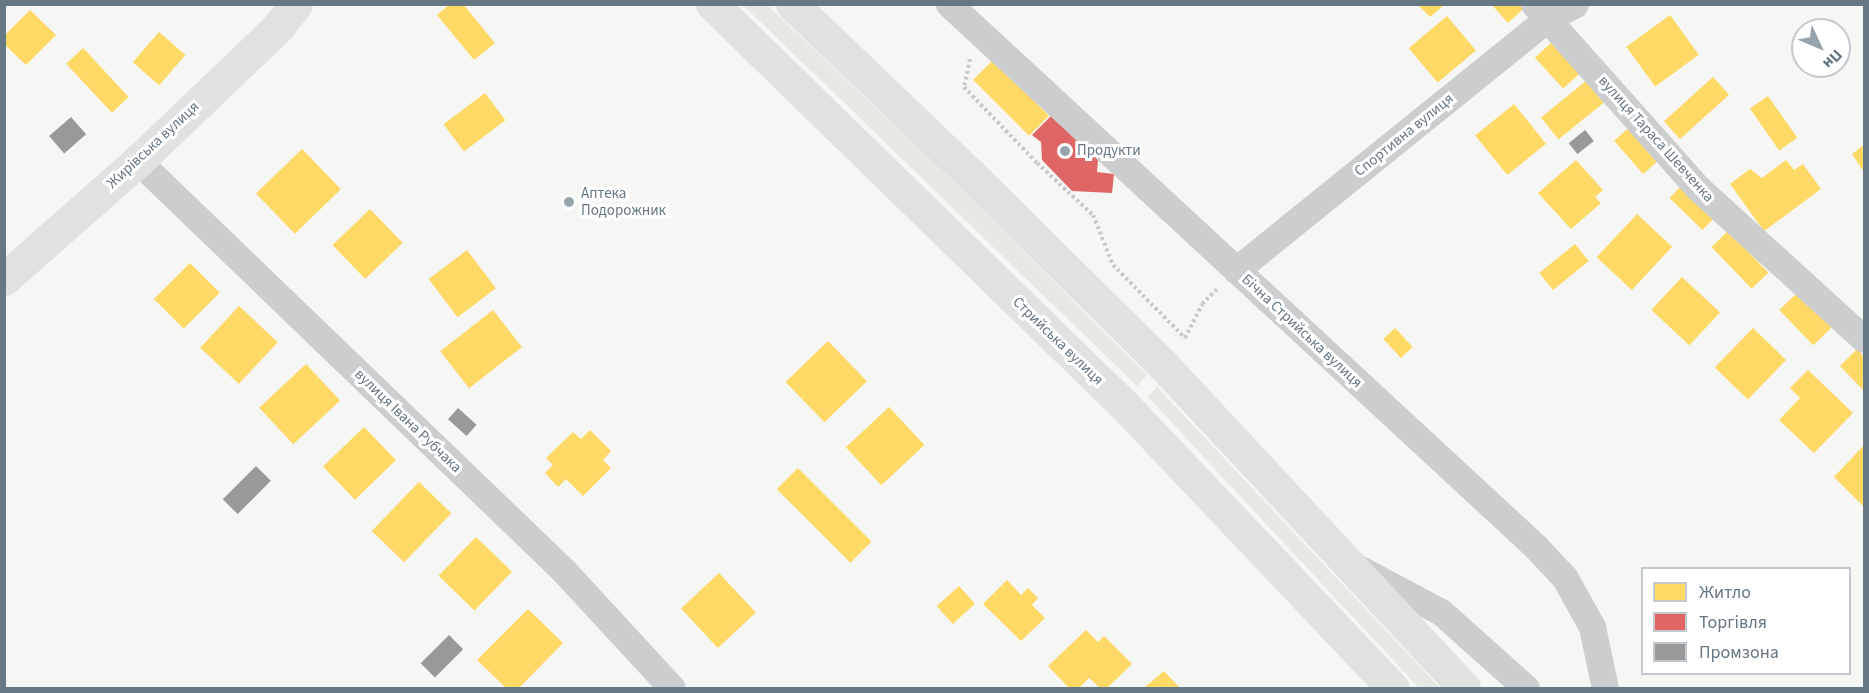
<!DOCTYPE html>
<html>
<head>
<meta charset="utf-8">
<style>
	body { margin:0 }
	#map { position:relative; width:1869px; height:693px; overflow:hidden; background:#f6f6f5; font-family:"Source Sans 3",sans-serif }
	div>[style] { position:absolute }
	.green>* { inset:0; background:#e6e9e3 }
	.homes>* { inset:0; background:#ffd966; transform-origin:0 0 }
	.shops>* { inset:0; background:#e06666 }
	.industry>* { inset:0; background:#999; transform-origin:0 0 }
	.path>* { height:4px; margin-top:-2px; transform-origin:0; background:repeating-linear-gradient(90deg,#c9caca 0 3px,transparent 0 6px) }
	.street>* { height:27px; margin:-13.5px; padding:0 13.5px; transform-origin:13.5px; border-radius:13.5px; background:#cccdce }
	.secondary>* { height:33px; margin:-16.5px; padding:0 16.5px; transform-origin:16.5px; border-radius:16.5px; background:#e0e1e1 }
	.highway>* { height:33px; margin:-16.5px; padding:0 16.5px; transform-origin:16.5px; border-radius:16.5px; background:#e0e1e1 }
	.dots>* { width:16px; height:16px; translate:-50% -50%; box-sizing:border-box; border:3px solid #fff; border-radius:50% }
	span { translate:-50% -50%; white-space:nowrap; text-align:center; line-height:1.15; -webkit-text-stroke:6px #fff; paint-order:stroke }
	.street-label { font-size:15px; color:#667884 }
	.poi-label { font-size:15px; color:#667884 }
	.left { translate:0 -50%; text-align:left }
	.frame { position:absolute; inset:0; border:6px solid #667884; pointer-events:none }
	.legend { position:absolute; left:1641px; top:567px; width:210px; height:108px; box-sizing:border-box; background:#fff; border:2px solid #c2c9ce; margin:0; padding:8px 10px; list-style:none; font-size:18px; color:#667884 }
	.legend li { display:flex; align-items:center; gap:12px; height:30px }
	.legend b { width:30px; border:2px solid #c2c9ce }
	.north { position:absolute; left:1791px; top:18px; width:60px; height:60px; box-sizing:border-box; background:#fff; border:2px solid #c2c9ce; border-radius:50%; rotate:134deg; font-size:16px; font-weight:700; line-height:24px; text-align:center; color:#667884 }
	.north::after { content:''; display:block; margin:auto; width:21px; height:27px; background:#98a4ac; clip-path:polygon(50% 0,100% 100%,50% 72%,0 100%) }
</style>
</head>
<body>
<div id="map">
	<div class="green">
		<i style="clip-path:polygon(743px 5px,767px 5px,959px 186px,1147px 375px,1137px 386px)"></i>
		<i style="clip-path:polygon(1157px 387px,1440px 688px,1419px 688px,1148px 397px)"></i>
	</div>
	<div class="homes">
		<i style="clip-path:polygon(450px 4px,463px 4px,495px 43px,474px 60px,437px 15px)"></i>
		<i style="clip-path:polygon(1491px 4px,1519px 4px,1523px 9px,1508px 23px)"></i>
		<i style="clip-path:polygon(1418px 5px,1444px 5px,1430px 17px)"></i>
		<i style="clip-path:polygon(30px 10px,56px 35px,26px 65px,4px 44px,4px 36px)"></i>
		<i style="left:1670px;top:15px;width:49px;height:54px;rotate:54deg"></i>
		<i style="left:1447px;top:16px;width:45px;height:50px;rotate:50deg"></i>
		<i style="left:159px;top:32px;width:35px;height:40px;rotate:41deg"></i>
		<i style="left:1552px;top:42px;width:42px;height:23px;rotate:48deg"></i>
		<i style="left:83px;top:48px;width:67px;height:23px;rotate:47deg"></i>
		<i style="left:993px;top:60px;width:79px;height:28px;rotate:45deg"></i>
		<i style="left:1713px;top:77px;width:24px;height:66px;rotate:48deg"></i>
		<i style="left:1586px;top:81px;width:28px;height:58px;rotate:51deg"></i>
		<i style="left:485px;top:93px;width:34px;height:52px;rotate:53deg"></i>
		<i style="left:1768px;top:96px;width:51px;height:22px;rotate:55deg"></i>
		<i style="left:1514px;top:104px;width:51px;height:50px;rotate:51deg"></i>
		<i style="left:1630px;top:127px;width:44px;height:21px;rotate:49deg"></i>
		<i style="clip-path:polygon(1864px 145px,1864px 172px,1852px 154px)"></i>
		<i style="left:302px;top:149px;width:56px;height:64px;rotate:46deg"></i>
		<i style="clip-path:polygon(1576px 160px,1603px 190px,1595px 197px,1601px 203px,1571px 229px,1538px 193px)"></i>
		<i style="clip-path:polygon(1786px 160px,1794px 170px,1803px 164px,1821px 189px,1764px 231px,1730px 184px,1750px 169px,1762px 178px)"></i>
		<i style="left:1682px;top:185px;width:46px;height:18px;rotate:44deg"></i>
		<i style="left:370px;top:209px;width:47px;height:52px;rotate:46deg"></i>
		<i style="left:1637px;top:214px;width:48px;height:59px;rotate:43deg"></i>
		<i style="left:1728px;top:231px;width:58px;height:23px;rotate:46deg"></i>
		<i style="left:1575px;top:244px;width:22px;height:46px;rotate:51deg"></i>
		<i style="left:467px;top:250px;width:48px;height:48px;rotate:53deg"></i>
		<i style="left:190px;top:263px;width:42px;height:51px;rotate:45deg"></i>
		<i style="left:1682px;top:277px;width:52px;height:45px;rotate:43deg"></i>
		<i style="left:1798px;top:292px;width:49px;height:26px;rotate:46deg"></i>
		<i style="left:239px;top:306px;width:53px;height:57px;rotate:43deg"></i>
		<i style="left:493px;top:310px;width:47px;height:67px;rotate:52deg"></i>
		<i style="left:1395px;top:328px;width:26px;height:16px;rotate:47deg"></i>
		<i style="left:1753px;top:328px;width:46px;height:55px;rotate:44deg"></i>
		<i style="left:828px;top:341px;width:56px;height:59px;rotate:46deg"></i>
		<i style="clip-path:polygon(1857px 349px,1864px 357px,1864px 391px,1840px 366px)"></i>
		<i style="left:306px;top:364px;width:50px;height:64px;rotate:47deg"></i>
		<i style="clip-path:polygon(1808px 370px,1853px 413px,1814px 453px,1779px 420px,1800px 398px,1790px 388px)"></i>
		<i style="left:889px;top:407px;width:52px;height:59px;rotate:47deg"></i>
		<i style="left:364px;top:427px;width:46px;height:57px;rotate:46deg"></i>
		<i style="clip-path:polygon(590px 430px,611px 451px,603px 460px,611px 468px,583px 496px,566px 479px,558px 487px,545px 473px,553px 465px,546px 458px,573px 432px,581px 439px)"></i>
		<i style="clip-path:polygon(1864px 445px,1864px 507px,1834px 477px)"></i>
		<i style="left:798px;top:468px;width:104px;height:30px;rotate:45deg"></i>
		<i style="left:419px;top:482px;width:45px;height:68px;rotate:44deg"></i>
		<i style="left:476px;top:537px;width:50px;height:54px;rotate:44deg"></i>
		<i style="left:719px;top:573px;width:54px;height:52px;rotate:47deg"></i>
		<i style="clip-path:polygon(1007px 580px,1021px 595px,1028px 588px,1038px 598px,1032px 605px,1045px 618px,1021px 641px,983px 604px)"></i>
		<i style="left:959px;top:586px;width:24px;height:30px;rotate:48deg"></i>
		<i style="clip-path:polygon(528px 609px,563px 643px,519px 688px,506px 688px,477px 660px)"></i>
		<i style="clip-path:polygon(1086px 630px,1098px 642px,1104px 636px,1132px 664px,1107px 688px,1100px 688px,1089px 678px,1079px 688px,1069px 688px,1048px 666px)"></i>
		<i style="clip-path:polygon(1164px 671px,1180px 688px,1144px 688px)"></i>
	</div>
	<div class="shops">
		<i style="clip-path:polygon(1051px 116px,1098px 160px,1097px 172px,1114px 174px,1112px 193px,1072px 191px,1042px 160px,1041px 142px,1032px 135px)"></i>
	</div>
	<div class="industry">
		<i style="left:71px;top:117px;width:23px;height:29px;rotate:49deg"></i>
		<i style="left:1585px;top:130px;width:14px;height:21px;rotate:51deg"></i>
		<i style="left:458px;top:408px;width:25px;height:15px;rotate:42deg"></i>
		<i style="left:256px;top:466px;width:21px;height:47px;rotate:45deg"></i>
		<i style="left:449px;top:635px;width:20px;height:40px;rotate:45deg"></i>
	</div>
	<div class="path">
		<i style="left:970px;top:59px;width:29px;rotate:102deg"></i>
		<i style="left:964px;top:87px;width:105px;rotate:46.2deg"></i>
		<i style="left:1037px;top:163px;width:76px;rotate:42.9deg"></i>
		<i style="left:1093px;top:215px;width:54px;rotate:68.2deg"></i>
		<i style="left:1113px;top:265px;width:103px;rotate:45.4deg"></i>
		<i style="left:1185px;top:338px;width:38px;rotate:-63deg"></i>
		<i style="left:1202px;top:304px;width:23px;rotate:-45deg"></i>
	</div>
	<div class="street">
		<i style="left:949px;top:4px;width:800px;rotate:42.77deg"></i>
		<i style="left:1536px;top:547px;width:42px;rotate:46.9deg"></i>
		<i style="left:1565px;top:578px;width:56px;rotate:61.1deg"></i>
		<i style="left:1592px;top:627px;width:62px;rotate:78deg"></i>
		<i style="left:1534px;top:4px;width:246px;rotate:48.3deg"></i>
		<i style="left:1698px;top:188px;width:224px;rotate:42.3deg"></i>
		<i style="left:138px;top:161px;width:591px;rotate:43.9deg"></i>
		<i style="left:564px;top:571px;width:159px;rotate:47.3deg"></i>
		<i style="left:1236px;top:270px;width:401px;rotate:-38.9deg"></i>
		<i style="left:1548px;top:18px;width:30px;rotate:-27deg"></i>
		<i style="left:1360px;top:569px;width:92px;rotate:28deg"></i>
		<i style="left:1441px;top:612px;width:114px;rotate:41.8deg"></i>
	</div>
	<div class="secondary">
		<i style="left:4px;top:279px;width:179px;rotate:-41.4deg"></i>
		<i style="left:138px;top:161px;width:194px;rotate:-43.7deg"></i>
		<i style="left:278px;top:27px;width:29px;rotate:-52deg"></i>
	</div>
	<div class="highway">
		<i style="left:712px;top:4px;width:576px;rotate:44.23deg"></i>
		<i style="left:1125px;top:406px;width:389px;rotate:46.5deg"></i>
		<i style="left:792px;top:4px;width:248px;rotate:43.7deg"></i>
		<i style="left:971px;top:175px;width:272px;rotate:44.7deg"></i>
		<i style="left:1164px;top:366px;width:440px;rotate:47deg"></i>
	</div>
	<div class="dots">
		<i style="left:1065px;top:151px;background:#98a4ac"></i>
		<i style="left:569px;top:202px;background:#98a4ac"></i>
	</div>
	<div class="street-label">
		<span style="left:1404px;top:135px;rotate:-39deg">Спортивна вулиця</span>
		<span style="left:1656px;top:139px;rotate:48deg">вулиця Тараса Шевченка</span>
		<span style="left:153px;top:145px;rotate:-43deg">Жирівська вулиця</span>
		<span style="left:1302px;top:331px;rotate:43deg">Бічна Стрийська вулиця</span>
		<span style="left:1058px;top:341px;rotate:44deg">Стрийська вулиця</span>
		<span style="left:408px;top:421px;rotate:44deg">вулиця Івана Рубчака</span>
	</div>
	<div class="poi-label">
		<span class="left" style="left:1077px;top:151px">Продукти</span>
		<span class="left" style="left:581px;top:202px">Аптека<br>Подорожник</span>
	</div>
	<div class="frame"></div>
	<ul class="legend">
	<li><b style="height:16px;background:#ffd966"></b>Житло</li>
	<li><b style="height:16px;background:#e06666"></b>Торгівля</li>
	<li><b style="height:16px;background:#999"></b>Промзона</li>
	</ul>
	<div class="north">Пн</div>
</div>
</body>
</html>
